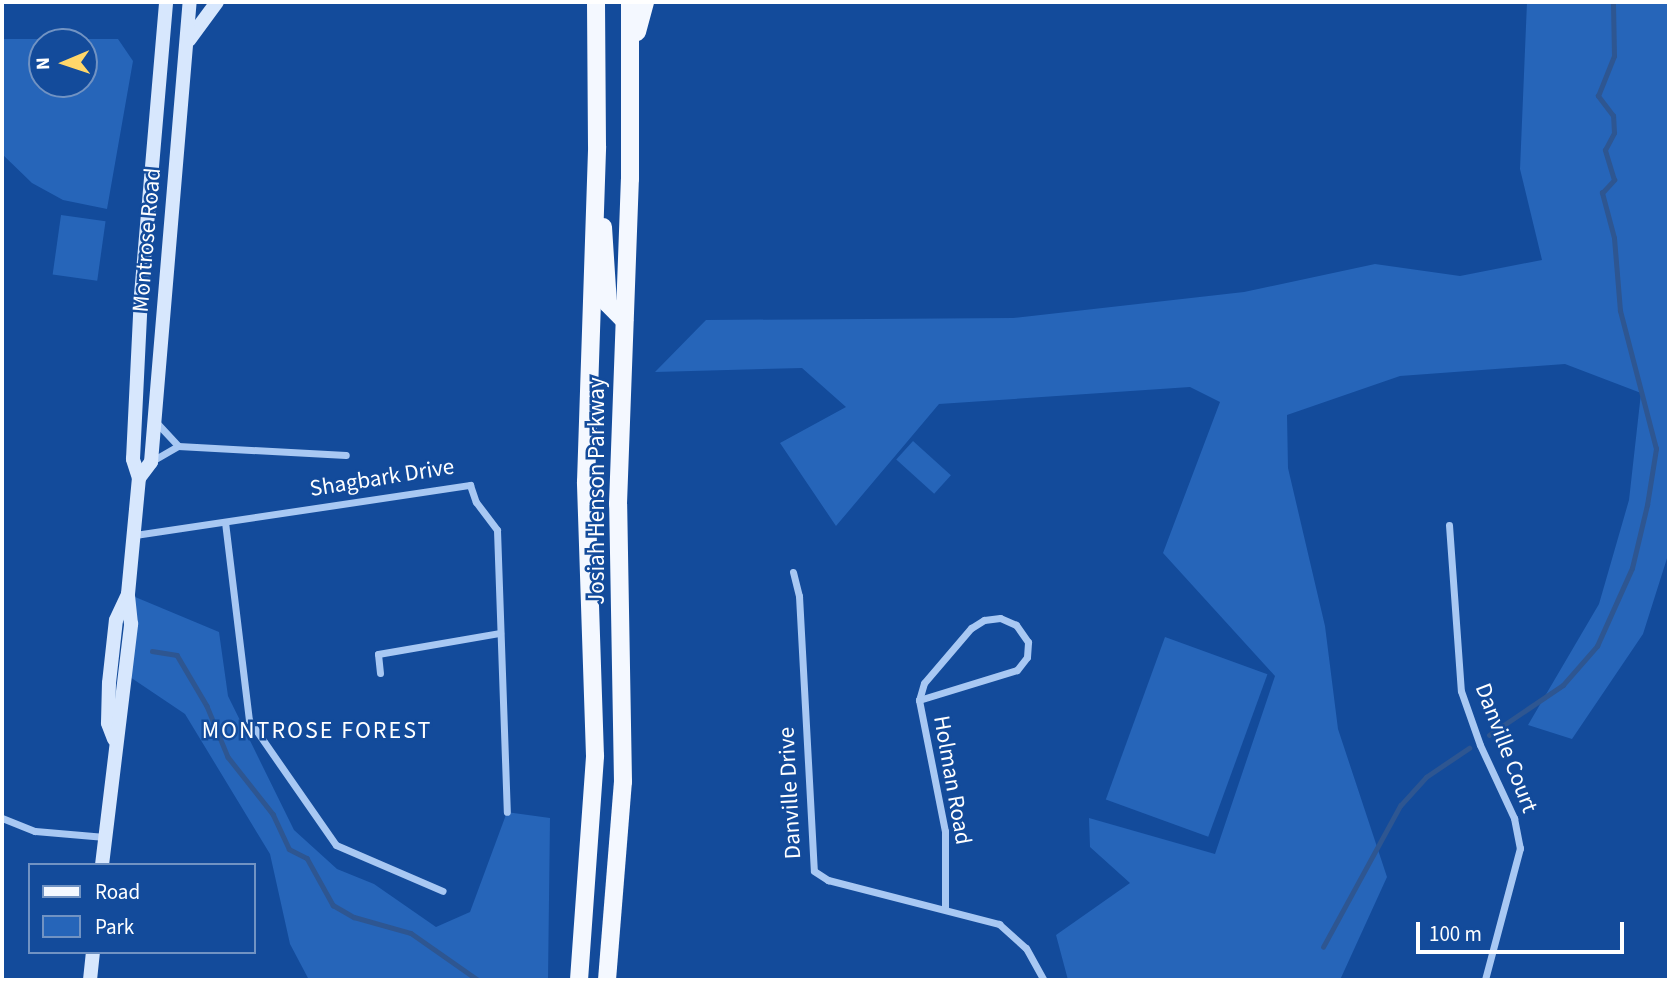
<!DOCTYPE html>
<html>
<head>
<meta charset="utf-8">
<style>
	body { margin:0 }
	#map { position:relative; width:1671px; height:982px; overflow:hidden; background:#134b9b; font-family:"Source Sans 3",sans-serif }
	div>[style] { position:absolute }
	.green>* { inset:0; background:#2665b9; transform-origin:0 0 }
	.stream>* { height:4.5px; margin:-2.25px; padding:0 2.25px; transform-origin:2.25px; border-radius:2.25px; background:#2e5691 }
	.street>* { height:7px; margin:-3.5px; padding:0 3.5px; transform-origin:3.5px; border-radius:3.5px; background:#a8c8f3 }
	.secondary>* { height:14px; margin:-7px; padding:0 7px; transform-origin:7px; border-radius:7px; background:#d7e7fd }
	.primary>* { height:18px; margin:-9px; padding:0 9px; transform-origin:9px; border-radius:9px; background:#f4f8ff }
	span { translate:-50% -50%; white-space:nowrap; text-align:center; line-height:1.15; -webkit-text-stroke:5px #134b9b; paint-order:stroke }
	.street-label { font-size:23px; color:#fff }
	.neighbourhood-label { font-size:24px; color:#fff; letter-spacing:2px }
	.frame { position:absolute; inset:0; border:4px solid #fff; pointer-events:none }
	.legend { position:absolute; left:28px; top:863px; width:228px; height:91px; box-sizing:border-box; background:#134b9b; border:2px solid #7193c3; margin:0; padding:9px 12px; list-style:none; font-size:21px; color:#fff }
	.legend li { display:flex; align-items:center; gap:14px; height:35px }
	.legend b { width:35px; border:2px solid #7193c3 }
	.north { position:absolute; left:28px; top:28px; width:70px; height:70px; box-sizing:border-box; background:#134b9b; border:2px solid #7193c3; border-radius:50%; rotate:268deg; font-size:19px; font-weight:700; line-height:28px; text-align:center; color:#fff }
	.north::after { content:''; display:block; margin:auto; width:24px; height:32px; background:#ffd76a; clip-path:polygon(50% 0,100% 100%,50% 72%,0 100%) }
	.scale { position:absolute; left:1416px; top:922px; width:208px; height:32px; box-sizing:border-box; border:4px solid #fff; border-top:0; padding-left:9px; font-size:21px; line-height:24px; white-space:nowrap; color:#fff; -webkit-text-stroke:5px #134b9b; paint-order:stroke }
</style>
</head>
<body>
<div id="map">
	<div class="green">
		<i style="clip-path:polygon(1527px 2px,1669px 2px,1669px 552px,1643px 634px,1572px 739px,1528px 725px,1599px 604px,1629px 500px,1641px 393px,1565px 364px,1400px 376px,1287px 415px,1288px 468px,1325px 626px,1338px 729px,1387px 877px,1340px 980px,1068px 980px,1056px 935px,1130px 883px,1090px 847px,1089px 818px,1215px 854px,1275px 676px,1163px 553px,1220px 402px,1190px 387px,939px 404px,836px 526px,780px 443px,846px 407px,802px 368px,655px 372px,706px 320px,1013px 318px,1244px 292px,1375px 264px,1460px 276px,1542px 260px,1520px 169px)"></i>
		<i style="clip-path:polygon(evenodd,2px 39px,118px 39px,133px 61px,107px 209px,63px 200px,32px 183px,2px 154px,2px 39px,42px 42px,84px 42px,84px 84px,42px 84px,42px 42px)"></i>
		<i style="left:61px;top:215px;width:45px;height:60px;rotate:8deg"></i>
		<i style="left:913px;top:441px;width:51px;height:25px;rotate:42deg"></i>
		<i style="clip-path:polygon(128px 594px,219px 632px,228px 696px,294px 830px,337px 869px,374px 884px,436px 927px,470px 912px,507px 812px,550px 818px,548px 980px,309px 980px,290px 944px,270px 854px,185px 714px,127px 675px)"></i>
		<i style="left:1165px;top:637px;width:109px;height:173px;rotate:20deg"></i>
	</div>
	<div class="stream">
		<i style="left:152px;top:651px;width:25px;rotate:9deg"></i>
		<i style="left:177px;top:655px;width:59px;rotate:59.5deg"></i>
		<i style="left:207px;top:706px;width:55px;rotate:67.6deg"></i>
		<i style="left:228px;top:757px;width:73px;rotate:51.7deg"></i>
		<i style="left:273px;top:814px;width:38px;rotate:65deg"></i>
		<i style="left:289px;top:849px;width:20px;rotate:27deg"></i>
		<i style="left:307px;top:858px;width:54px;rotate:61deg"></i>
		<i style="left:333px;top:905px;width:24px;rotate:30deg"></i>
		<i style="left:354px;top:917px;width:59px;rotate:15.7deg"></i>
		<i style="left:411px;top:933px;width:82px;rotate:35deg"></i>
		<i style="left:1489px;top:735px;width:89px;rotate:-34deg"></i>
		<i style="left:1563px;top:685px;width:52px;rotate:-48.9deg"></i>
		<i style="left:1597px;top:646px;width:85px;rotate:-65.8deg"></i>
		<i style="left:1632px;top:568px;width:65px;rotate:-76.6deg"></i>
		<i style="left:1647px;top:505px;width:57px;rotate:-80.9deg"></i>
		<i style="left:1656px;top:449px;width:143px;rotate:-104.6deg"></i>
		<i style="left:1620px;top:311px;width:73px;rotate:-94.7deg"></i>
		<i style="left:1614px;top:238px;width:47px;rotate:-104.9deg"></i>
		<i style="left:1602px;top:193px;width:18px;rotate:-47deg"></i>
		<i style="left:1614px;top:180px;width:31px;rotate:-107deg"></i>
		<i style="left:1605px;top:150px;width:19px;rotate:-62deg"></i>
		<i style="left:1614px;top:133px;width:17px;rotate:-93deg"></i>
		<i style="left:1613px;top:116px;width:25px;rotate:-127deg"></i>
		<i style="left:1598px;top:96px;width:43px;rotate:-68.2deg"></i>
		<i style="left:1614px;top:56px;width:54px;rotate:-91.1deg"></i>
		<i style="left:1323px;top:947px;width:161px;rotate:-61.4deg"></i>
		<i style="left:1400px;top:806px;width:39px;rotate:-48deg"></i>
		<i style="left:1426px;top:777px;width:52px;rotate:-34deg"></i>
	</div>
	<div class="street">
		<i style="left:155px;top:421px;width:34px;rotate:47deg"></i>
		<i style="left:152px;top:461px;width:30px;rotate:-30deg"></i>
		<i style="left:178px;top:446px;width:168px;rotate:3.1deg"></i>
		<i style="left:225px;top:522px;width:199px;rotate:83.1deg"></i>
		<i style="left:249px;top:720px;width:152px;rotate:55.2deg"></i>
		<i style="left:336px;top:845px;width:116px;rotate:23.3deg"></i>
		<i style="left:1449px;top:525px;width:166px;rotate:85.9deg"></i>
		<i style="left:1461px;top:691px;width:57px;rotate:70.6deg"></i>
		<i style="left:1480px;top:745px;width:81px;rotate:65deg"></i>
		<i style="left:1514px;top:818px;width:31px;rotate:79deg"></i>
		<i style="left:1520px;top:848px;width:137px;rotate:104.9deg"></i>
		<i style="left:135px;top:535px;width:339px;rotate:-8.5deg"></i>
		<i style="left:470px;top:485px;width:18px;rotate:71deg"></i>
		<i style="left:476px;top:502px;width:35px;rotate:53deg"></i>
		<i style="left:497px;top:530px;width:282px;rotate:88deg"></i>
		<i style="left:793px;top:572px;width:25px;rotate:76deg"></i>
		<i style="left:799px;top:596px;width:275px;rotate:86.9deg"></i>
		<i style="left:814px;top:871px;width:17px;rotate:33deg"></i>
		<i style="left:828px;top:880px;width:177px;rotate:14.4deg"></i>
		<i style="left:999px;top:924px;width:36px;rotate:42deg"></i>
		<i style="left:1026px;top:948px;width:37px;rotate:61deg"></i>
		<i style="left:380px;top:673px;width:19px;rotate:-96deg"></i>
		<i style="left:378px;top:654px;width:124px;rotate:-9.8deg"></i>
		<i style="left:919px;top:700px;width:102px;rotate:-17deg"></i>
		<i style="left:1017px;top:670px;width:16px;rotate:-52deg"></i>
		<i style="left:1027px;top:657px;width:15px;rotate:-86deg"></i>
		<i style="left:1028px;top:642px;width:21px;rotate:-125deg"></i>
		<i style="left:1016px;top:625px;width:17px;rotate:-156deg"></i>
		<i style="left:1000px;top:618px;width:16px;rotate:173deg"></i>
		<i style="left:984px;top:620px;width:15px;rotate:148deg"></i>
		<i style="left:971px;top:628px;width:72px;rotate:130.5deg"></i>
		<i style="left:924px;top:683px;width:18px;rotate:106deg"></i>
		<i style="left:919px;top:700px;width:134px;rotate:78.8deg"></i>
		<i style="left:945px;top:831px;width:77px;rotate:90deg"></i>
		<i style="left:2px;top:818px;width:35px;rotate:22deg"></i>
		<i style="left:35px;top:831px;width:70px;rotate:4.9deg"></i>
	</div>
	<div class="secondary">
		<i style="left:189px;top:40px;width:47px;rotate:-53.6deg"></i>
		<i style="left:139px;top:478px;width:20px;rotate:-53deg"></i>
		<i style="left:151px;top:462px;width:462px;rotate:-85.2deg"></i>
		<i style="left:114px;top:739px;width:17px;rotate:-111deg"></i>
		<i style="left:108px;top:723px;width:40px;rotate:-88.6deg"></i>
		<i style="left:109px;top:683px;width:63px;rotate:-83.7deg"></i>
		<i style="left:116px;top:620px;width:26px;rotate:-65deg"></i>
		<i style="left:102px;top:865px;width:243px;rotate:-83.1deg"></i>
		<i style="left:131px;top:624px;width:30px;rotate:-96deg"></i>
		<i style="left:128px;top:594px;width:117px;rotate:-84.6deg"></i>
		<i style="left:139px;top:478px;width:20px;rotate:-108deg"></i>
		<i style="left:133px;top:459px;width:164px;rotate:-87.2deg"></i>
		<i style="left:141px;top:295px;width:294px;rotate:-85.1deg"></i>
		<i style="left:90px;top:980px;width:28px;rotate:-84deg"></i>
	</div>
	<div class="primary">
		<i style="left:637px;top:32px;width:31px;rotate:-75deg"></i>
		<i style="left:603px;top:227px;width:77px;rotate:86.3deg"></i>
		<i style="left:608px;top:304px;width:23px;rotate:45deg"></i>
		<i style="left:579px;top:980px;width:225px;rotate:-85.9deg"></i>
		<i style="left:595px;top:756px;width:274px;rotate:-91.9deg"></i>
		<i style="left:586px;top:482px;width:336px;rotate:-88.1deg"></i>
		<i style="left:597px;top:146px;width:144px;rotate:-90.4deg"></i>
		<i style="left:607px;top:980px;width:199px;rotate:-85.4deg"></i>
		<i style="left:623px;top:782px;width:278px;rotate:-91deg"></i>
		<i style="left:618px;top:504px;width:325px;rotate:-87.9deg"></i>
		<i style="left:630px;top:179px;width:177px;rotate:-90deg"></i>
	</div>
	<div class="street-label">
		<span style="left:147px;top:240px;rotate:-85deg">Montrose Road</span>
		<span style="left:382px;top:478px;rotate:-9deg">Shagbark Drive</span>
		<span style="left:597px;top:491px;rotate:-90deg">Josiah Henson Parkway</span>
		<span style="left:1506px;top:748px;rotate:69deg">Danville Court</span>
		<span style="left:952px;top:780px;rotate:80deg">Holman Road</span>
		<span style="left:790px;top:793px;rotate:-93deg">Danville Drive</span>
	</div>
	<div class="neighbourhood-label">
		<span style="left:317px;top:731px">MONTROSE FOREST</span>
	</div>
	<div class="frame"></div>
	<ul class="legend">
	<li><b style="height:9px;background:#f4f8ff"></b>Road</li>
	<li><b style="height:19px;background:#2665b9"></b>Park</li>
	</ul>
	<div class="north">N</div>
	<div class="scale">100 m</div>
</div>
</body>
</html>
